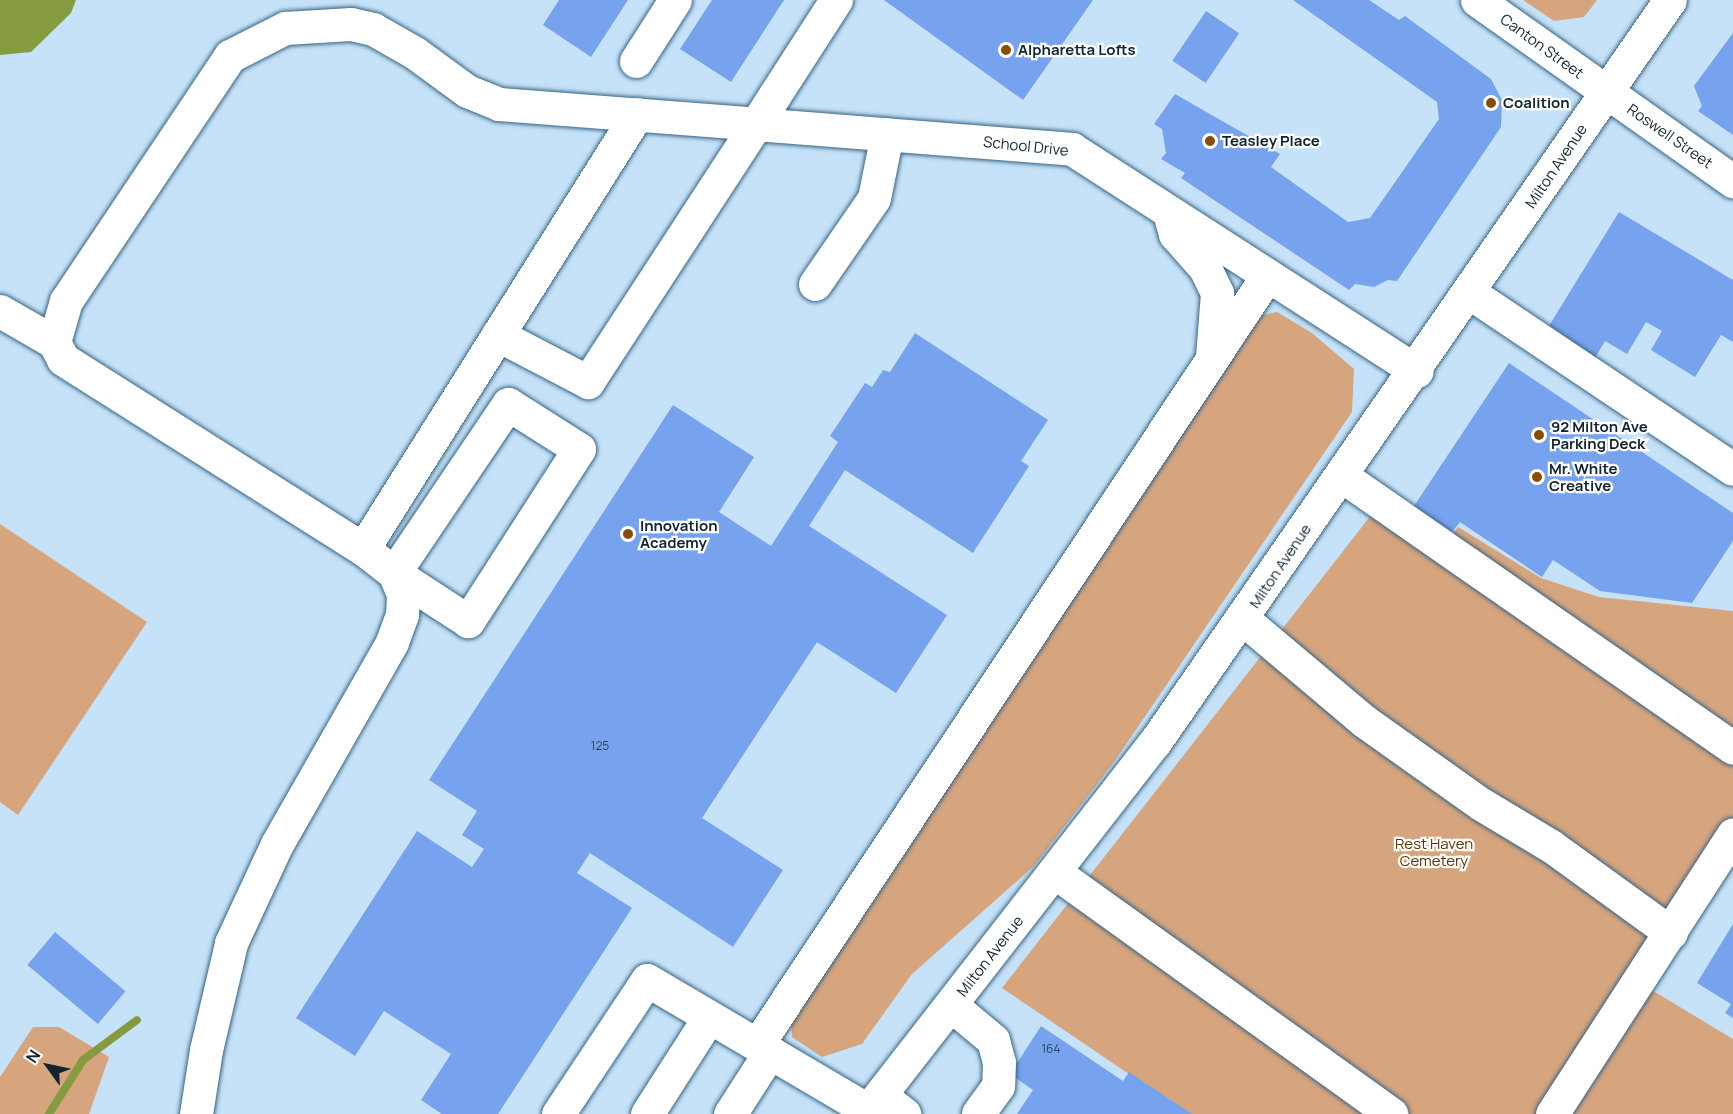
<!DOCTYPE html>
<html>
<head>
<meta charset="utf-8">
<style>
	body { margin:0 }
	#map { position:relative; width:1733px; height:1114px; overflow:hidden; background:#c5e2f8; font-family:Manrope,sans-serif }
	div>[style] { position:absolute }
	.green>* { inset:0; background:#d6a57e }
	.water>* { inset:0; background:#869b40 }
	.stream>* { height:8px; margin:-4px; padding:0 4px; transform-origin:4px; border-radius:4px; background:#869b40 }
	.building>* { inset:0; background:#77a3ee; transform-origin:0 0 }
	.roads { filter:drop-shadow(0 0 2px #376484) drop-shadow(0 0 2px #376484) }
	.minor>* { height:33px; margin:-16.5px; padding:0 16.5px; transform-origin:16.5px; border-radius:16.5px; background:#fff }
	.dots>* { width:16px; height:16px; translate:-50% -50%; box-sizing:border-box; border:3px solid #fefefe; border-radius:50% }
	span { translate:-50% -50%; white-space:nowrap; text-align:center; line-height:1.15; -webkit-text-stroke:4.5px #fefefe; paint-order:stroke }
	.number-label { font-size:12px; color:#2a4460 }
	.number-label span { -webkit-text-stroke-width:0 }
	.street-label { font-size:15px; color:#102431 }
	.poi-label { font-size:15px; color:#102431; font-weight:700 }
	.left { translate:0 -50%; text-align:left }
	.park-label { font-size:15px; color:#633400 }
	.north { position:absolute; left:18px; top:1036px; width:60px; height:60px; -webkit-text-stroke:4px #fefefe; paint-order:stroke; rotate:303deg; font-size:16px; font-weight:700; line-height:24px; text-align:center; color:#102431 }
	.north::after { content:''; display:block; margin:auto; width:21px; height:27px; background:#102431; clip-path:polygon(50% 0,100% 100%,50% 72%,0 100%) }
</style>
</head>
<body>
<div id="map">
	<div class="green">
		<i style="clip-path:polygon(1523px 0,1597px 0,1584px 17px,1554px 21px)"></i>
		<i style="clip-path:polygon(1277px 312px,1312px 333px,1354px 369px,1352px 412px,1114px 762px,1034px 866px,912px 974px,862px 1044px,822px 1057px,792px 1037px,791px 1023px,1250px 318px)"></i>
		<i style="clip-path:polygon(1379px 505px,1443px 547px,1458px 527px,1541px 578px,1599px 597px,1733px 611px,1733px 849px,1650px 989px,1733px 1039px,1733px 1114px,1188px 1114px,1002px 988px)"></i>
		<i style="clip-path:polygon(0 524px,147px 622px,18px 815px,0 802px)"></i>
		<i style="clip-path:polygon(33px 1027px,59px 1027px,109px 1057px,89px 1114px,0 1114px,0 1077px)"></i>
	</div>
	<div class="water">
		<i style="clip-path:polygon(0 0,76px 0,71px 13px,31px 52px,0 55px)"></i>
	</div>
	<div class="stream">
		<i style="left:49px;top:1114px;width:64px;rotate:-57.8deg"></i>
		<i style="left:83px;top:1060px;width:67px;rotate:-36.5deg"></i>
	</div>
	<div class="building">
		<i style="clip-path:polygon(559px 0,628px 0,591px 57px,543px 25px)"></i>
		<i style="clip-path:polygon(712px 0,784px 0,731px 82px,680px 49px)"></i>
		<i style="clip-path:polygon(884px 0,1093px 0,1023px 100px)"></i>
		<i style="clip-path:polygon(1293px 0,1369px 0,1399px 20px,1405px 16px,1491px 79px,1502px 100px,1501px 127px,1397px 281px,1388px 280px,1374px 287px,1355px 284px,1349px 290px,1181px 178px,1185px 173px,1161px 159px,1166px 153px,1162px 129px,1154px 124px,1175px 94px,1280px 154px,1271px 167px,1348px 222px,1370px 218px,1439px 119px,1437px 102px)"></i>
		<i style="left:1206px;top:11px;width:40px;height:60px;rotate:34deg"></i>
		<i style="clip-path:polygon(1733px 33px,1733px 135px,1698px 111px,1702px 106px,1694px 86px)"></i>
		<i style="clip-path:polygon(1619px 212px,1733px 280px,1733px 342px,1721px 335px,1695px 377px,1651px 350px,1662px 331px,1646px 322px,1627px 354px,1605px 341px,1592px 363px,1544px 334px)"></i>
		<i style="clip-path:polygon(915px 333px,1048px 420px,1021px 461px,1029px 466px,973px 553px,845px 470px,809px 526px,947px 615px,896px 693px,817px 642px,702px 818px,783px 870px,733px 947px,590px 853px,577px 873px,632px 908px,498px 1114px,442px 1114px,421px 1100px,451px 1054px,384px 1011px,355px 1056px,296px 1018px,417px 831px,472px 867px,484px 849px,462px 835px,477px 811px,429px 780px,673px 405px,754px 457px,719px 512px,771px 546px,838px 442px,830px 436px,865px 383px,872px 387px,883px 370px,890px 372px)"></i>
		<i style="clip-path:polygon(1509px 363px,1733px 513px,1733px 541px,1692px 603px,1600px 591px,1553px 560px,1542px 577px,1460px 522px,1452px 532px,1414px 506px)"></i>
		<i style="clip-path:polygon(1733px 924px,1733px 1018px,1725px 1013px,1731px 1004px,1697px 983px)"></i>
		<i style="left:55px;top:932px;width:92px;height:43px;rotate:40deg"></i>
		<i style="clip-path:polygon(1041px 1026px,1123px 1081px,1129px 1072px,1192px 1114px,1017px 1114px,1033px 1090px,1010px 1074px)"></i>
	</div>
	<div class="roads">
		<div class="minor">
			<i style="left:836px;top:0;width:148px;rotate:122.8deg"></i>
			<i style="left:756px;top:124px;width:317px;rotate:4.5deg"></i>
			<i style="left:1072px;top:149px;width:410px;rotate:32.8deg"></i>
			<i style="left:1477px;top:0;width:314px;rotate:35.3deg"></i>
			<i style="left:636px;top:61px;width:72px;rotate:-57.4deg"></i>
			<i style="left:1171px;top:220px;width:15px;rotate:74deg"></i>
			<i style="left:1175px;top:234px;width:45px;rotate:48.6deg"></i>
			<i style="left:1205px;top:268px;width:28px;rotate:64deg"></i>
			<i style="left:1217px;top:293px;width:64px;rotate:94.5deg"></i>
			<i style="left:815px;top:284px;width:104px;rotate:-55.5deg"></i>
			<i style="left:874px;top:198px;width:65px;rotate:-78.5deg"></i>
			<i style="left:1470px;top:293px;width:316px;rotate:33.8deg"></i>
			<i style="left:0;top:311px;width:62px;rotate:29.9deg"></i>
			<i style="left:508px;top:404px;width:84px;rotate:32.4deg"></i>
			<i style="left:579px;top:449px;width:205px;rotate:122.8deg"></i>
			<i style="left:468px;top:621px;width:88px;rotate:-147deg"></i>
			<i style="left:394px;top:573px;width:204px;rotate:-56deg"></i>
			<i style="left:1342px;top:476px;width:476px;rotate:34.8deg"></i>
			<i style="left:363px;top:549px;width:355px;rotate:-147.7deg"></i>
			<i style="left:63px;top:359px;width:19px;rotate:-118deg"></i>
			<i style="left:54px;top:342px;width:43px;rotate:-73.7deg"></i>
			<i style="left:66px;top:301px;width:295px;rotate:-56.2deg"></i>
			<i style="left:230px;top:56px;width:62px;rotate:-27deg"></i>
			<i style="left:285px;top:28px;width:66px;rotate:-3.5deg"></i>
			<i style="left:351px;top:24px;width:23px;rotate:13deg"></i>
			<i style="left:373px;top:29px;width:48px;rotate:29.7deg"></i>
			<i style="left:415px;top:53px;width:64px;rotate:36.2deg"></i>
			<i style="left:467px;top:91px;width:35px;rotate:22deg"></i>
			<i style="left:499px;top:104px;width:258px;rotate:4.4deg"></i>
			<i style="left:756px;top:124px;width:308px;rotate:123.1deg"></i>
			<i style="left:588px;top:382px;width:102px;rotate:-152.4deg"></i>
			<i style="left:1243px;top:619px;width:158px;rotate:40.1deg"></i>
			<i style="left:1364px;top:721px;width:143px;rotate:35.4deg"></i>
			<i style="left:1481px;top:804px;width:82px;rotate:31deg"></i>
			<i style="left:1551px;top:846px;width:148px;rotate:35.9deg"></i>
			<i style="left:1056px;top:873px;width:413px;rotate:35.7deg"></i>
			<i style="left:951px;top:1005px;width:55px;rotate:39.8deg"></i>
			<i style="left:993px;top:1040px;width:23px;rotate:75deg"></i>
			<i style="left:999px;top:1062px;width:24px;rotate:92deg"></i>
			<i style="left:998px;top:1086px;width:34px;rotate:126deg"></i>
			<i style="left:757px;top:1045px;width:923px;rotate:-56.45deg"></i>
			<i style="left:880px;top:1095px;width:31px;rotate:38deg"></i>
			<i style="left:196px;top:1114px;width:65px;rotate:-81.1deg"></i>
			<i style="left:206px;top:1050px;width:110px;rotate:-76.8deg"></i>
			<i style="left:231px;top:943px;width:109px;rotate:-65.1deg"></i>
			<i style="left:277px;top:844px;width:232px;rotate:-60.3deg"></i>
			<i style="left:392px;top:642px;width:29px;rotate:-70deg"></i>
			<i style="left:402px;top:615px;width:21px;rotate:-87deg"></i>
			<i style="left:403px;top:594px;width:23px;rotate:-113deg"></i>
			<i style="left:394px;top:573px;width:39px;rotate:-142deg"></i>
			<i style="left:363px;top:549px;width:514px;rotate:-57.79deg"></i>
			<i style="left:558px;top:1114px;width:161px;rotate:-56.4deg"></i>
			<i style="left:647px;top:980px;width:256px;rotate:30.5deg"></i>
			<i style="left:647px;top:1114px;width:115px;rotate:-57.4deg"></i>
			<i style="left:730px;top:1114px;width:74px;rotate:-57.2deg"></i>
			<i style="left:865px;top:1114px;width:472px;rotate:-52.1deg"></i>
			<i style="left:1155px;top:742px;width:903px;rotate:-55.24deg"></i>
			<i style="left:1552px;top:1114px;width:333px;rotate:-57.1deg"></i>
		</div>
	</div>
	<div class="dots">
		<i style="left:1006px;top:50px;background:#884c07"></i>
		<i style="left:1491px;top:103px;background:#884c07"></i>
		<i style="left:1210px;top:141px;background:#884c07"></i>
		<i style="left:1539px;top:435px;background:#884c07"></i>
		<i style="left:1537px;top:477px;background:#884c07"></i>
		<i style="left:628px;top:534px;background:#884c07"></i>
	</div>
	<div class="number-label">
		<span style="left:600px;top:746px">125</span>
		<span style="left:1051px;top:1049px">164</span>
	</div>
	<div class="street-label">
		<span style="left:1542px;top:46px;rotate:36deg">Canton Street</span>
		<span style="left:1670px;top:136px;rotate:35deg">Roswell Street</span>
		<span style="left:1026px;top:146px;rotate:6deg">School Drive</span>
		<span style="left:1556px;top:166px;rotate:-56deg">Milton Avenue</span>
		<span style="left:1280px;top:566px;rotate:-56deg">Milton Avenue</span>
		<span style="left:990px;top:956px;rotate:-52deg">Milton Avenue</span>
	</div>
	<div class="poi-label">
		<span class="left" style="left:1018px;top:50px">Alpharetta Lofts</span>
		<span class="left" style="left:1503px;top:103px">Coalition</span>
		<span class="left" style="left:1222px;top:141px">Teasley Place</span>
		<span class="left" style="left:1551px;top:435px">92 Milton Ave<br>Parking Deck</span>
		<span class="left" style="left:1549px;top:477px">Mr. White<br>Creative</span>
		<span class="left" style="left:640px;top:534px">Innovation<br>Academy</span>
	</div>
	<div class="park-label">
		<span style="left:1434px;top:852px">Rest Haven<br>Cemetery</span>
	</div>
	<div class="north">N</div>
</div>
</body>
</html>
